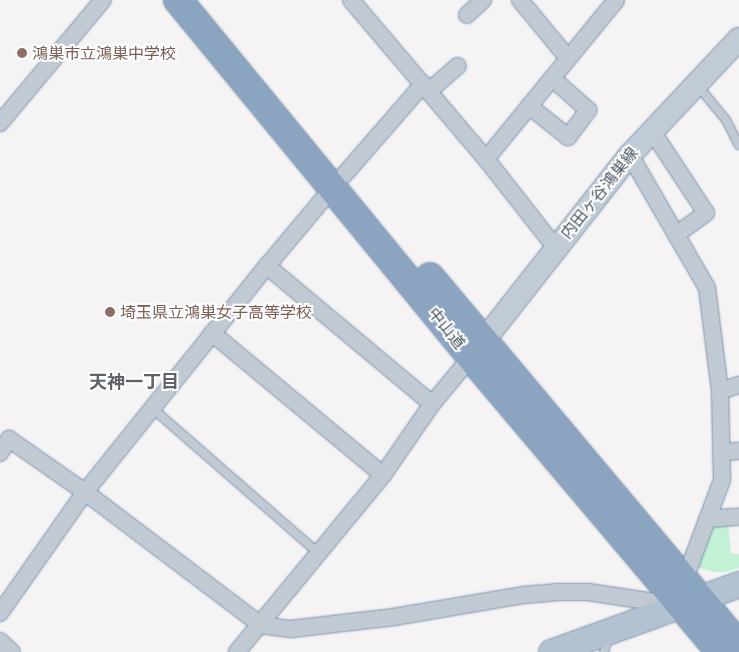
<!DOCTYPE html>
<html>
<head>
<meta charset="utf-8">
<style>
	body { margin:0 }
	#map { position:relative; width:739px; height:652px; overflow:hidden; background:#f5f3f3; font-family:"Exo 2","Noto Sans JP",sans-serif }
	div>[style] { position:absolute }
	.green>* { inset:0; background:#c3f1d5 }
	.roads { filter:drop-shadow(0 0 1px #7690ad) drop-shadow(0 0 1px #7690ad) }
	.lane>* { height:8px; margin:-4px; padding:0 4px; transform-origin:4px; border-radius:4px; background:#c1cad2 }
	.street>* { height:16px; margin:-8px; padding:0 8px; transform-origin:8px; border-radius:8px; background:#c1cad2 }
	.secondary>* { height:22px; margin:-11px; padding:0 11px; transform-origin:11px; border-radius:11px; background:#c1cbd6 }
	.primary>* { height:25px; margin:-12.5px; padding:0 12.5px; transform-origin:12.5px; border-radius:12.5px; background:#b3c2d1 }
	.highway>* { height:28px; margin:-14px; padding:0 14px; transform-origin:14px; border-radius:14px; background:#8ba5c1 }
	.dots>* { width:14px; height:14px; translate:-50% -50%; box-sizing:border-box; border:2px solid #fff; border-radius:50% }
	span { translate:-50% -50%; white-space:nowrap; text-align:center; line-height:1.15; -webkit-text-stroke:4px #fff; paint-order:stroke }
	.education-label { font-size:16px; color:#785e54 }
	.left { translate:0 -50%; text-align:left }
	.street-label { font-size:16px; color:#4a5661 }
	.neighbourhood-label { font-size:18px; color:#5f6368; font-weight:700 }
</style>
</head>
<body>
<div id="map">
	<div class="green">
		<i style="clip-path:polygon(728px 523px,731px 554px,739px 554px,739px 568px,726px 572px,715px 572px,695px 567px,711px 524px)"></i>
	</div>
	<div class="roads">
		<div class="lane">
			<i style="left:698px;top:86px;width:44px;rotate:50.5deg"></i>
			<i style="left:726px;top:120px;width:28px;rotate:63deg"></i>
			<i style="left:152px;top:408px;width:220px;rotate:41.1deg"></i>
			<i style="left:604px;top:652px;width:15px;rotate:-74deg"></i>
		</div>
		<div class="street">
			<i style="left:351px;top:0;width:209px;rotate:49.7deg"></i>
			<i style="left:486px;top:159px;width:112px;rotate:51.9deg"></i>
			<i style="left:520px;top:0;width:75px;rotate:50.4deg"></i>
			<i style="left:467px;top:15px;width:22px;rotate:-43deg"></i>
			<i style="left:429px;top:91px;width:38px;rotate:-41deg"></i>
			<i style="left:529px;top:106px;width:50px;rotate:38.5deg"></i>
			<i style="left:568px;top:137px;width:34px;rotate:-53deg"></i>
			<i style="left:588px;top:110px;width:48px;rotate:-138.4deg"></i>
			<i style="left:0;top:123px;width:160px;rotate:-50.1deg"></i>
			<i style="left:652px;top:131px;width:98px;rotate:56.6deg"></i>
			<i style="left:706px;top:213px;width:37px;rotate:144deg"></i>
			<i style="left:630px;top:155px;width:154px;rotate:59.9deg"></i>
			<i style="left:707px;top:288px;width:104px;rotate:82.8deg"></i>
			<i style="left:720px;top:391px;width:89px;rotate:88.7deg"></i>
			<i style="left:722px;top:480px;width:106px;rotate:110.5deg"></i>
			<i style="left:486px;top:159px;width:205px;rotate:-50.7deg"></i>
			<i style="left:344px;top:175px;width:121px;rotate:-49deg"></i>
			<i style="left:267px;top:266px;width:215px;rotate:39.9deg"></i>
			<i style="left:212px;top:333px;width:222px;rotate:39.7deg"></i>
			<i style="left:720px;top:391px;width:20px;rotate:-18deg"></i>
			<i style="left:721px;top:452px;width:18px;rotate:-3deg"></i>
			<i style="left:0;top:453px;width:17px;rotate:-57deg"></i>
			<i style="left:9px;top:439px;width:93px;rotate:34.9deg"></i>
			<i style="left:85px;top:492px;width:221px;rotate:37.1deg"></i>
			<i style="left:261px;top:625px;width:30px;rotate:8deg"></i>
			<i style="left:291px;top:629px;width:104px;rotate:-6.6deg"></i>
			<i style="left:394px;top:617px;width:132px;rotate:-9.6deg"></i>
			<i style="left:524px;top:595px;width:34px;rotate:-5deg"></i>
			<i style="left:558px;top:592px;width:30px"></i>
			<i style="left:588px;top:592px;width:87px;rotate:8.6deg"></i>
			<i style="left:707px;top:519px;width:32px;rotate:-4deg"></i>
			<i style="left:0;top:613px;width:148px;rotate:-54.9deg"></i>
			<i style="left:85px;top:492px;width:290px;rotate:-51.2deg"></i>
			<i style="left:267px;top:266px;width:103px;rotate:-50.1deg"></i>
			<i style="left:0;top:641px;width:16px;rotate:43deg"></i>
			<i style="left:237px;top:652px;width:229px;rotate:-50.5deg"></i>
			<i style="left:383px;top:475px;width:86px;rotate:-55.4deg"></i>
			<i style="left:432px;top:404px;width:61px;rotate:-50.3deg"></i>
		</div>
		<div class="secondary">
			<i style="left:474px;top:353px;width:252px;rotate:-51.8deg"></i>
			<i style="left:630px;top:155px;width:159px;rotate:-46.8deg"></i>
		</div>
		<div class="primary">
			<i style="left:551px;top:652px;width:200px;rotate:-19.9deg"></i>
		</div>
		<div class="highway">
			<i style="left:178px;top:0;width:462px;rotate:50.6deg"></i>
			<i style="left:471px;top:357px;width:386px;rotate:49.8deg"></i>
			<i style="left:430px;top:277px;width:481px;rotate:50deg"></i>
		</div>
	</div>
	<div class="dots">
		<i style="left:22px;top:53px;background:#8d6e63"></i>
		<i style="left:110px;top:312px;background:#8d6e63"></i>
	</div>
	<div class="education-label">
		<span class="left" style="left:32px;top:53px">鴻巣市立鴻巣中学校</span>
		<span class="left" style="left:120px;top:312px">埼玉県立鴻巣女子高等学校</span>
	</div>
	<div class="street-label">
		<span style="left:599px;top:193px;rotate:-51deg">内田ヶ谷鴻巣線</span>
		<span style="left:447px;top:328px;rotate:51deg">中山道</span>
	</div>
	<div class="neighbourhood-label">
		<span style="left:134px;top:381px">天神一丁目</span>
	</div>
</div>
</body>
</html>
